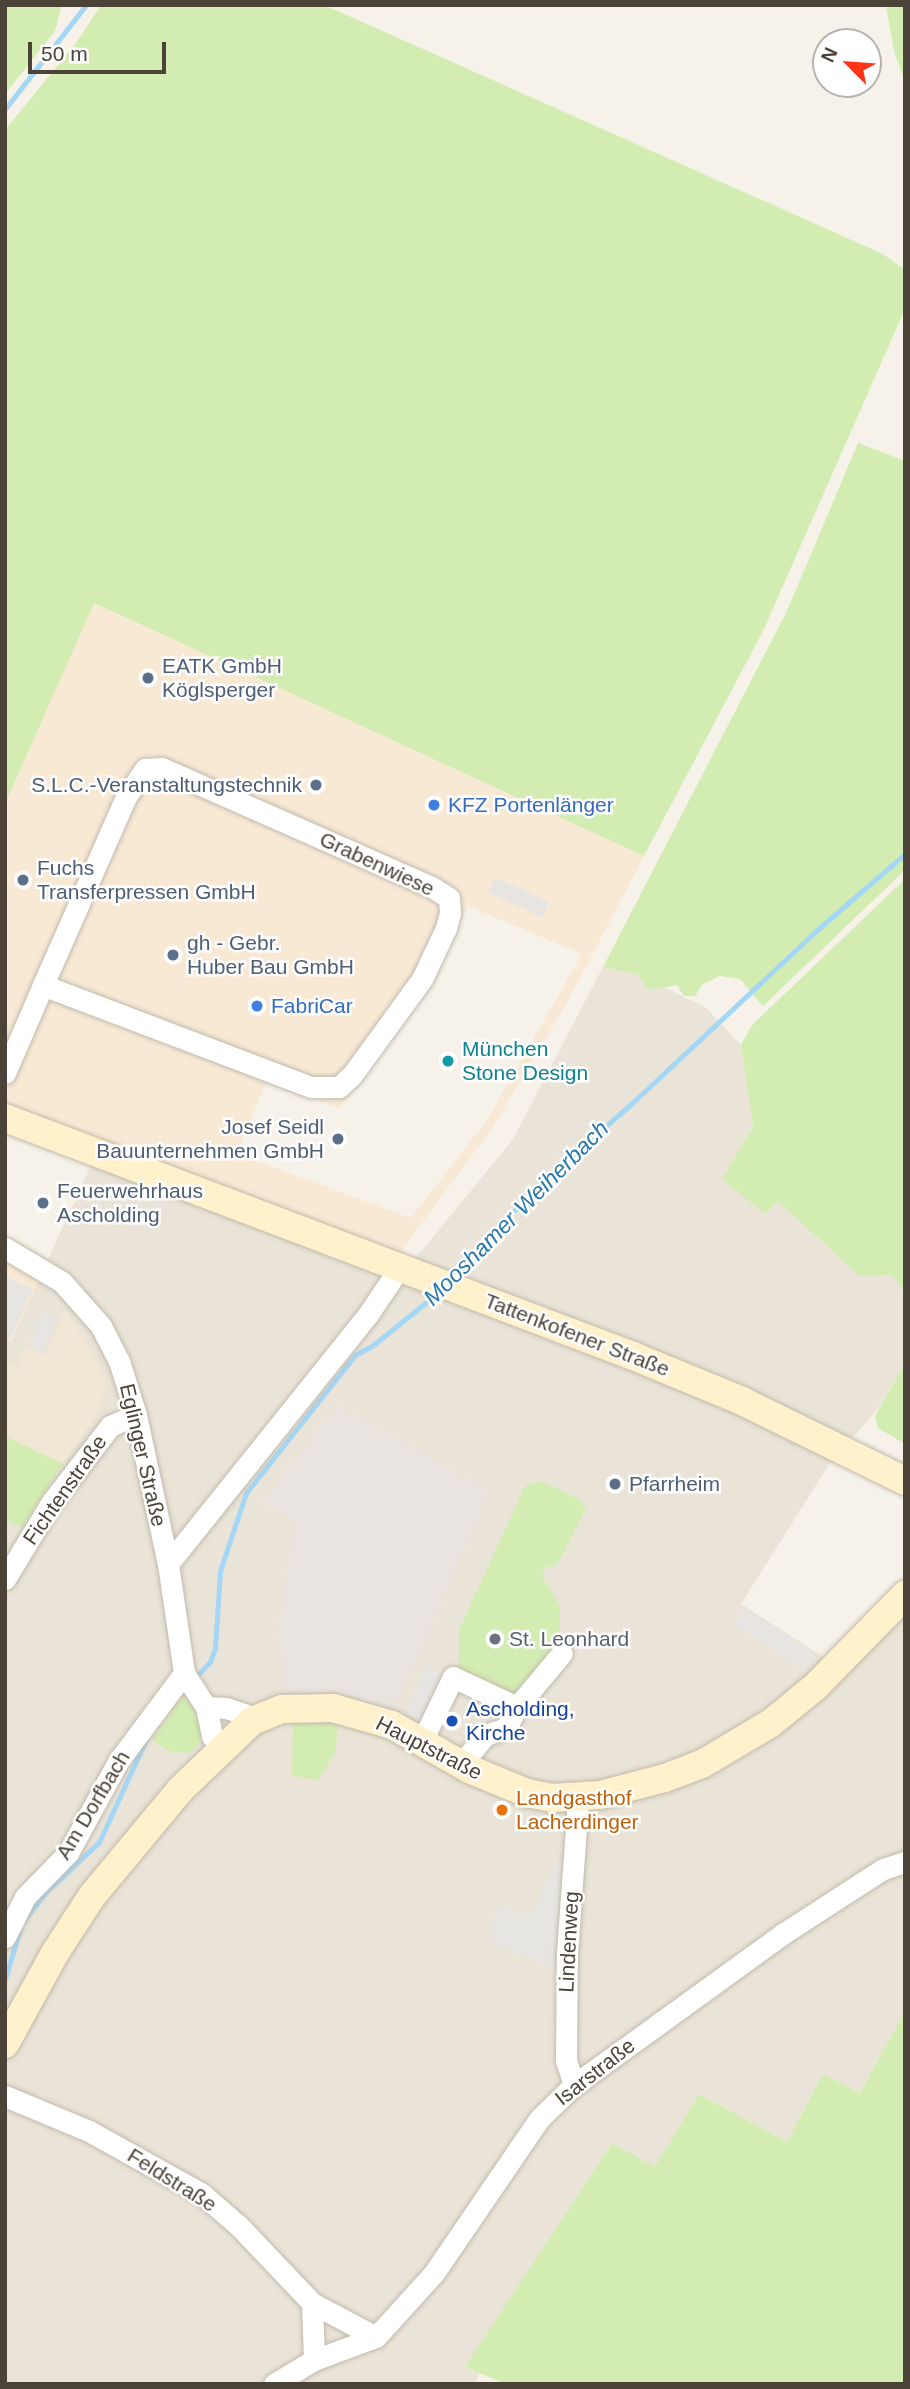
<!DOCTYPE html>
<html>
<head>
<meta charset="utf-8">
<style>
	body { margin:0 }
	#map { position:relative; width:910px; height:2389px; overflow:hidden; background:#f6f2ea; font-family:Arial,sans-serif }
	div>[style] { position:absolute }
	.residential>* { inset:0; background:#eae4d8 }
	.commercial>* { inset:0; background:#f8e9d5 }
	.industrial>* { inset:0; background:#e9e4df }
	.education>* { inset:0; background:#f0e7d4 }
	.green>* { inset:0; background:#d3ecb1 }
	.parking>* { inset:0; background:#e7e5e2; transform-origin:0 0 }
	.stream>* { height:5px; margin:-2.5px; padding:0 2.5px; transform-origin:2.5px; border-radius:2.5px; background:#a4d6f5 }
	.roads { filter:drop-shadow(0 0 2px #c2baac) drop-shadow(0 0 2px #c2baac) }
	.minor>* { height:21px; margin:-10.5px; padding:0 10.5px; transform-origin:10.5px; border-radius:10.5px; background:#fff }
	.secondary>* { height:28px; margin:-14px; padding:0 14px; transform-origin:14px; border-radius:14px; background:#fff1cb }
	.dots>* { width:19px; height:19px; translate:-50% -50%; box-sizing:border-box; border:4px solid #fff; border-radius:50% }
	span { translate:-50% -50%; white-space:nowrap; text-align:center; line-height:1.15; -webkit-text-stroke:5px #fff; paint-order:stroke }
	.service-label { font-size:21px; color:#4e5e75 }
	.left { translate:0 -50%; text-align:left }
	.right { translate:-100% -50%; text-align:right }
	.shop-label { font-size:21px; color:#366cbe }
	.street-label { font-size:21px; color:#4b4338 }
	.culture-label { font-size:21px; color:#0d838f }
	.worship-label { font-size:21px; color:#5b616d }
	.transit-label { font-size:21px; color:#164399 }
	.food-label { font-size:21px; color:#c56008 }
	.water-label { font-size:23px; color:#2778ad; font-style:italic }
	.frame { position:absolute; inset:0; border:7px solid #4b4338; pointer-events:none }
	.north { position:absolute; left:812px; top:28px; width:70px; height:70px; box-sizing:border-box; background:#fff; border:2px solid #b7b4af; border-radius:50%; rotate:295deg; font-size:19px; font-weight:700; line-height:28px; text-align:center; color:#4b4338 }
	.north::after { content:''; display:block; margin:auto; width:24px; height:32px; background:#ff3518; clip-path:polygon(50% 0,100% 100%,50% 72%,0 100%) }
	.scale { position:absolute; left:28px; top:42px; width:138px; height:32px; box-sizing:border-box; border:4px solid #4b4338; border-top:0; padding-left:9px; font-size:21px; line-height:24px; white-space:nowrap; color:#4b4338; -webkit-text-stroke:5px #fff; paint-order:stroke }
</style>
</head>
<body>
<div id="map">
	<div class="residential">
		<i style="clip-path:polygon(603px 967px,638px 975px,705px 1007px,741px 1045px,753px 1127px,723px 1179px,777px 1200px,859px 1276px,891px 1275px,905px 1291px,905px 1363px,879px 1408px,830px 1463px,741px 1604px,842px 1669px,905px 1605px,905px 2011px,860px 2093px,823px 2074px,787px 2142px,699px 2094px,655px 2168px,465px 2367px,479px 2373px,475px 2384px,5px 2384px,5px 1520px,22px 1527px,63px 1464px,5px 1436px,5px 1340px,11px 1341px,91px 1165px,398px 1280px,513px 1139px)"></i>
	</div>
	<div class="commercial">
		<i style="clip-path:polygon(evenodd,93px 603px,644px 856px,568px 1001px,493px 1127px,399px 1254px,5px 1104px,5px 804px,93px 603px,468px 906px,582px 954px,487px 1120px,411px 1218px,237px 1154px,266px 1082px,340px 1108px,430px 982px,468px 906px)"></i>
		<i style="clip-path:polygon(5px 1261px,39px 1281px,10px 1341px,5px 1340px)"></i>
	</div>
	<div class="industrial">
		<i style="clip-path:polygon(338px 1406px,489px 1492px,393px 1711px,334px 1694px,286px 1694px,278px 1629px,295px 1522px,262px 1501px)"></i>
	</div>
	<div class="education">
		<i style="clip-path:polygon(65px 1310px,99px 1364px,106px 1382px,100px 1409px,63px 1464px,5px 1436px,5px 1359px,18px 1365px,26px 1347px,45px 1355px)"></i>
	</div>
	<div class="green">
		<i style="clip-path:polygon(5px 5px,62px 5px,55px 31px,5px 94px)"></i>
		<i style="clip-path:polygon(101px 5px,324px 5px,883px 254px,905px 270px,905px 309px,763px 631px,644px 856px,94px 603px,5px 804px,5px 130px,76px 43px)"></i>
		<i style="clip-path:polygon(886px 5px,905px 5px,905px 82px,894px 51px)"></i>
		<i style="clip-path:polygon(858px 443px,905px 461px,905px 870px,763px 1006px,740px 979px,720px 976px,703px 984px,695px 996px,684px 996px,677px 985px,648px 990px,638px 975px,603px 967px,787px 611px)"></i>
		<i style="clip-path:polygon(905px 879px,905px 1291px,891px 1275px,859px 1276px,778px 1201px,765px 1214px,722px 1179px,753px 1127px,741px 1045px,752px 1025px)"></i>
		<i style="clip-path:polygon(905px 1363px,905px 1444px,878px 1428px,875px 1416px)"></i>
		<i style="clip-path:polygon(5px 1436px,63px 1464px,22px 1527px,5px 1520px)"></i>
		<i style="clip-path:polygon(540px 1481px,579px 1499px,586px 1509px,556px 1566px,545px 1567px,542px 1576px,560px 1606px,560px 1643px,518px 1700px,459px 1674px,459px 1630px,525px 1486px)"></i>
		<i style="clip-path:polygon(184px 1695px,199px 1717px,201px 1733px,198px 1746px,189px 1753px,168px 1751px,152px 1740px)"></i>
		<i style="clip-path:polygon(329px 1717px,337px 1727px,336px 1751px,318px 1780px,292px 1776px,293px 1718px)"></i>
		<i style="clip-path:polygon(905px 2011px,905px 2384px,506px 2384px,465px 2367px,612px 2143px,655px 2167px,699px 2094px,787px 2142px,823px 2074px,860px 2093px)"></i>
	</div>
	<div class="parking">
		<i style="left:495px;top:877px;width:60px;height:17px;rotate:25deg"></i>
		<i style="clip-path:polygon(5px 1276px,33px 1289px,10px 1339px,5px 1337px)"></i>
		<i style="left:43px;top:1312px;width:15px;height:37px;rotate:23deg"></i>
		<i style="left:745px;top:1609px;width:84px;height:19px;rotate:33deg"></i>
		<i style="left:427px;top:1666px;width:24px;height:51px;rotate:24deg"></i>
		<i style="clip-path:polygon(558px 1859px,567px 1864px,560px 1969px,492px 1943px,496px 1908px,531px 1915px)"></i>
	</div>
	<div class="stream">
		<i style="left:5px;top:109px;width:132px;rotate:-52.1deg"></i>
		<i style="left:449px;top:1279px;width:134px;rotate:-46.5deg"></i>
		<i style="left:541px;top:1182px;width:118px;rotate:-40.9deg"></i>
		<i style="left:630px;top:1105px;width:258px;rotate:-43.1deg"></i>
		<i style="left:818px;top:929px;width:115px;rotate:-40.8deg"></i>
		<i style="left:193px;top:1680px;width:25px;rotate:-47deg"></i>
		<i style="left:210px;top:1662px;width:15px;rotate:-70deg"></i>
		<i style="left:215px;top:1648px;width:77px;rotate:-86.3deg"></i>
		<i style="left:220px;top:1571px;width:82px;rotate:-71.6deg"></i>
		<i style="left:246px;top:1493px;width:176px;rotate:-51.7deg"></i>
		<i style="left:355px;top:1355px;width:19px;rotate:-28deg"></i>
		<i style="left:372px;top:1346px;width:86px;rotate:-38.9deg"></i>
		<i style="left:24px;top:1920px;width:37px;rotate:-52deg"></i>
		<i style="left:47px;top:1891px;width:71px;rotate:-43.3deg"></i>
		<i style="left:99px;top:1842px;width:112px;rotate:-65.3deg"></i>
		<i style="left:5px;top:1979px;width:52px;rotate:-73.3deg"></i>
	</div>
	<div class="roads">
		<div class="minor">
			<i style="left:5px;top:1073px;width:96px;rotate:-66.6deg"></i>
			<i style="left:43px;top:985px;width:206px;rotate:-66.2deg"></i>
			<i style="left:126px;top:797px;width:34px;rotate:-56deg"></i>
			<i style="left:145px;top:769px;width:17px;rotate:-3deg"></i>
			<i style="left:162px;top:768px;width:295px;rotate:23.8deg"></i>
			<i style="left:432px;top:887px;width:20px;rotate:33deg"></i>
			<i style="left:449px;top:898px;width:15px;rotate:86deg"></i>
			<i style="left:450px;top:913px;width:16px;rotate:105deg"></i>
			<i style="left:446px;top:928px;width:56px;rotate:115.2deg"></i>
			<i style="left:422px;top:979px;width:119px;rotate:126.1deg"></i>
			<i style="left:352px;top:1075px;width:18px;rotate:137deg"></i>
			<i style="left:339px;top:1087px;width:28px;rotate:180deg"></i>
			<i style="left:311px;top:1087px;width:287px;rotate:-159.2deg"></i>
			<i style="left:5px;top:1248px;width:66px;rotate:30.8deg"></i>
			<i style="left:62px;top:1282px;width:59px;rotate:48.4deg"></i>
			<i style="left:101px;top:1326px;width:39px;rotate:63deg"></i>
			<i style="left:119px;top:1361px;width:57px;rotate:72.5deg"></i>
			<i style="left:136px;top:1415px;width:152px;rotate:77.9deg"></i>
			<i style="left:168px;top:1564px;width:110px;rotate:81.6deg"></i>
			<i style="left:184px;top:1673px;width:40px;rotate:57.1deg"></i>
			<i style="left:206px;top:1707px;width:20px;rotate:3deg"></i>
			<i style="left:226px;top:1708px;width:19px;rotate:18deg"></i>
			<i style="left:244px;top:1714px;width:11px;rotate:41deg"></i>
			<i style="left:168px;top:1564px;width:322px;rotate:-51.3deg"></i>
			<i style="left:369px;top:1313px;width:55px;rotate:-56deg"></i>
			<i style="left:5px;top:1579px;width:89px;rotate:-58.8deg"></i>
			<i style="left:51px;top:1503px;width:97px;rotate:-52.5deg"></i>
			<i style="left:110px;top:1426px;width:28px;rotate:-23deg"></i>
			<i style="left:206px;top:1707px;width:30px;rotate:78deg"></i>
			<i style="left:212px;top:1736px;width:16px;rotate:55deg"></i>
			<i style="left:422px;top:1741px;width:71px;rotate:-64.2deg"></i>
			<i style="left:453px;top:1677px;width:71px;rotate:25.1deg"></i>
			<i style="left:461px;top:1764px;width:38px;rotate:-50deg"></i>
			<i style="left:485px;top:1735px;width:22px;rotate:-18deg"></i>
			<i style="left:506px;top:1728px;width:24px;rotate:-62deg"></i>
			<i style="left:517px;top:1707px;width:70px;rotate:-50.2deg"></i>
			<i style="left:5px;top:1937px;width:45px;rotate:-63.4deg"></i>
			<i style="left:25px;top:1897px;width:62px;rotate:-45.7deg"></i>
			<i style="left:68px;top:1853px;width:106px;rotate:-61.3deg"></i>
			<i style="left:119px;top:1760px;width:109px;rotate:-53.2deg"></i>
			<i style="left:574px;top:2085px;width:26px;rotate:-108deg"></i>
			<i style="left:566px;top:2060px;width:107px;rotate:-89.5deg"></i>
			<i style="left:567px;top:1953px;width:155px;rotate:-85.9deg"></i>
			<i style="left:5px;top:2096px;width:91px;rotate:22.6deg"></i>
			<i style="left:89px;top:2131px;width:129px;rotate:29.1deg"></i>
			<i style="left:202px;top:2194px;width:49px;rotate:40.9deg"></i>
			<i style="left:239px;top:2226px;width:106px;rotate:46.5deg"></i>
			<i style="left:312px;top:2303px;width:72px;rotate:28deg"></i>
			<i style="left:312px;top:2303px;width:57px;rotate:88deg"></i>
			<i style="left:274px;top:2384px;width:47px;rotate:-31deg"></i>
			<i style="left:314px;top:2360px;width:66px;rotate:-20.4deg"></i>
			<i style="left:376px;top:2337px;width:86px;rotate:-47.8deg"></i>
			<i style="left:434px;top:2273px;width:186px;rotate:-55.7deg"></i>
			<i style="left:539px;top:2119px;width:49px;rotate:-44.2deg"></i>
			<i style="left:574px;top:2085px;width:256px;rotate:-35.9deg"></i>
			<i style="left:781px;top:1935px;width:121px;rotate:-32.9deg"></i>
			<i style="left:883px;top:1869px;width:23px;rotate:-18deg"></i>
		</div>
		<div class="secondary">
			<i style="left:5px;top:1118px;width:672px;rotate:20.76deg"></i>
			<i style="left:633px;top:1356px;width:118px;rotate:22.4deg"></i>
			<i style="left:742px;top:1401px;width:182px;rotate:26.1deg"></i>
			<i style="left:5px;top:2044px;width:104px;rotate:-61.2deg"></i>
			<i style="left:55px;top:1953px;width:68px;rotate:-57deg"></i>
			<i style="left:92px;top:1896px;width:138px;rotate:-50.3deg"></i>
			<i style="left:180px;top:1790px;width:100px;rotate:-43.8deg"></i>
			<i style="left:252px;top:1721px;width:32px;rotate:-22deg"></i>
			<i style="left:282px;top:1709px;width:51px;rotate:-1.1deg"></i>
			<i style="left:333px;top:1708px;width:61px;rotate:16.1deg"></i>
			<i style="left:392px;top:1725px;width:89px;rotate:29.7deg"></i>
			<i style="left:469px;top:1769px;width:63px;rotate:22.5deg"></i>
			<i style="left:527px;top:1793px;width:25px;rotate:11deg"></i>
			<i style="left:552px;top:1798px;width:48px;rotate:-3.6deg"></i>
			<i style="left:600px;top:1795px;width:67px;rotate:-14.7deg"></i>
			<i style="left:665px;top:1778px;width:40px;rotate:-21deg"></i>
			<i style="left:702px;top:1764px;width:80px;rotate:-30.7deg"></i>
			<i style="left:771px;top:1723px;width:57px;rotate:-39.3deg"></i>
			<i style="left:815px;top:1687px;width:129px;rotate:-45.6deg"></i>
		</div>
	</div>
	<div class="dots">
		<i style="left:148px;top:678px;background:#5c6f8a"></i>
		<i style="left:316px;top:785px;background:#5c6f8a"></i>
		<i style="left:434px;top:805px;background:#3f7fe0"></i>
		<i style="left:23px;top:880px;background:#5c6f8a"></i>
		<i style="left:173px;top:955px;background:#5c6f8a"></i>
		<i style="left:257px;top:1006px;background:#3f7fe0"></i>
		<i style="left:448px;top:1061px;background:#0f9aa8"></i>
		<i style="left:338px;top:1139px;background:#5c6f8a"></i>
		<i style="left:43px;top:1203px;background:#5c6f8a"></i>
		<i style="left:615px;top:1484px;background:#5c6f8a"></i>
		<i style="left:495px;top:1639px;background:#6b7280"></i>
		<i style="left:452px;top:1721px;background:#1a4fb4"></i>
		<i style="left:502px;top:1810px;background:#e8710a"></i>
	</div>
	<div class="service-label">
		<span class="left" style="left:162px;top:678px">EATK GmbH<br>Köglsperger</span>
		<span class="right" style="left:302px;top:785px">S.L.C.-Veranstaltungstechnik</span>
		<span class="left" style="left:37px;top:880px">Fuchs<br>Transferpressen GmbH</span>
		<span class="left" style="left:187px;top:955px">gh - Gebr.<br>Huber Bau GmbH</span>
		<span class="right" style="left:324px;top:1139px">Josef Seidl<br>Bauunternehmen GmbH</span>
		<span class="left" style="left:57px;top:1203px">Feuerwehrhaus<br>Ascholding</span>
		<span class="left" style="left:629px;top:1484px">Pfarrheim</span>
	</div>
	<div class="shop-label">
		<span class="left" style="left:448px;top:805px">KFZ Portenlänger</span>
		<span class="left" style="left:271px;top:1006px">FabriCar</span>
	</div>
	<div class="street-label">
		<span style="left:377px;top:864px;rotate:25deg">Grabenwiese</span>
		<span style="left:577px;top:1335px;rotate:21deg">Tattenkofener Straße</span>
		<span style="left:143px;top:1455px;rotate:77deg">Eglinger Straße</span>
		<span style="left:65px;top:1490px;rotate:-55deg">Fichtenstraße</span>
		<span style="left:429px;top:1748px;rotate:27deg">Hauptstraße</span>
		<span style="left:93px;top:1805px;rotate:-59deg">Am Dorfbach</span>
		<span style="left:569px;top:1942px;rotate:-87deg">Lindenweg</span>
		<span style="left:595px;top:2072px;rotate:-38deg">Isarstraße</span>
		<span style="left:172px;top:2180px;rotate:32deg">Feldstraße</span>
	</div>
	<div class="culture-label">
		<span class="left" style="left:462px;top:1061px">München<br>Stone Design</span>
	</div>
	<div class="worship-label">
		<span class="left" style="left:509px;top:1639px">St. Leonhard</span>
	</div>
	<div class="transit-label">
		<span class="left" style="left:466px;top:1721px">Ascholding,<br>Kirche</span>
	</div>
	<div class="food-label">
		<span class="left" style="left:516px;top:1810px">Landgasthof<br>Lacherdinger</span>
	</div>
	<div class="water-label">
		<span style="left:516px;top:1213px;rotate:-45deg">Mooshamer Weiherbach</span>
	</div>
	<div class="frame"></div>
	<div class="north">N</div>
	<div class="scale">50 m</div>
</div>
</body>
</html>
